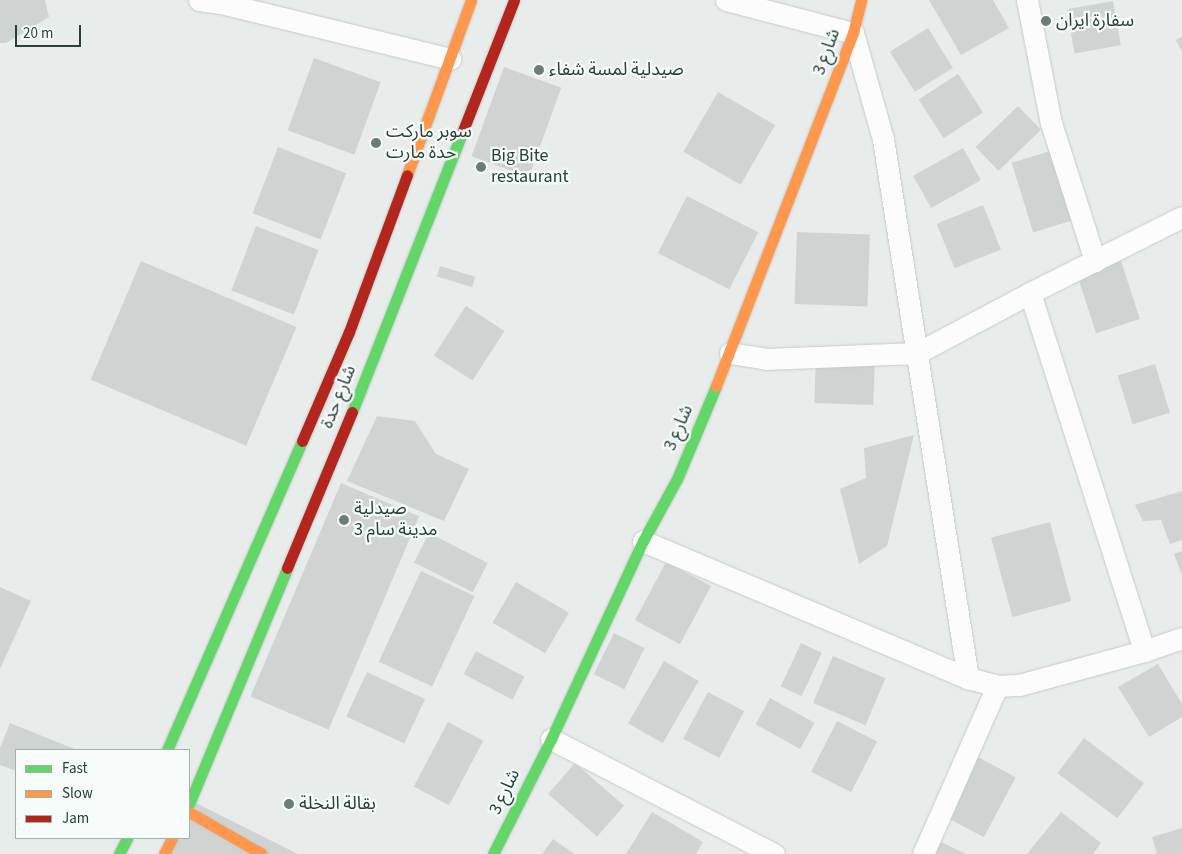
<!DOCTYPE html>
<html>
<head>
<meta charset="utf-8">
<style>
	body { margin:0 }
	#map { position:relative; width:1182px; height:854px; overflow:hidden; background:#e8edeb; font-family:"Source Sans 3","Noto Sans Arabic",sans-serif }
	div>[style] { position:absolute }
	.building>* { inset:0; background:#cfd4d2; transform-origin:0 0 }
	.roads { filter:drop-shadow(0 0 1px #c5cac8) drop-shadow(0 0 1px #c5cac8) }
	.street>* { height:21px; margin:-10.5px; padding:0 10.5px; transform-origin:10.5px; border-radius:10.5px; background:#fcfcfc }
	.fast>* { height:11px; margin:-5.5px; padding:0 5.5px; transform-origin:5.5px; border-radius:5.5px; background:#63d668 }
	.slow>* { height:11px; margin:-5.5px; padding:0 5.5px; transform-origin:5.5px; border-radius:5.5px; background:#ff974d }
	.jam>* { height:11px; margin:-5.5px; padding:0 5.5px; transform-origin:5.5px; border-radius:5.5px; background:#b3261e }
	.dots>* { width:14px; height:14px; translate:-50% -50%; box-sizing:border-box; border:2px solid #f7fbf9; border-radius:50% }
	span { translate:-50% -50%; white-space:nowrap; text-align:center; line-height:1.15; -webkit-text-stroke:4.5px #f7fbf9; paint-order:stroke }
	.poi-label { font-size:18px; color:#24423a }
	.left { translate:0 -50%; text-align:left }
	.street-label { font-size:18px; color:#24423a }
	.legend { position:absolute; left:15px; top:749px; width:175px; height:90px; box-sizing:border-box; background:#f7fbf9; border:1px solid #a3b1ad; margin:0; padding:6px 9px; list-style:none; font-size:15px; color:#24423a }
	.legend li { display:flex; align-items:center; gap:10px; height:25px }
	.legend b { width:25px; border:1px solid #a3b1ad }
	.scale { position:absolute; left:15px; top:25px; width:66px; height:22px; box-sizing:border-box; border:2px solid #24423a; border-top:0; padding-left:6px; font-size:15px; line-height:18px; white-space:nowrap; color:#24423a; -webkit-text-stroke:4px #f7fbf9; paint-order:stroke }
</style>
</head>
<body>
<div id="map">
	<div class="building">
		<i style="clip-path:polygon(0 0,45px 0,49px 17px,6px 43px,0 43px)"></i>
		<i style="clip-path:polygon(929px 0,993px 0,1009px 28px,961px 55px)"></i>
		<i style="left:1113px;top:1px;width:45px;height:47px;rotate:80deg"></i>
		<i style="left:928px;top:28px;width:47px;height:45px;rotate:58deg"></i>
		<i style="clip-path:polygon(1182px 37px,1182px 51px,1176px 40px)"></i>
		<i style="left:314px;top:58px;width:71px;height:77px;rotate:20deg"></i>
		<i style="left:504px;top:67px;width:61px;height:95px;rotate:20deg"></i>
		<i style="left:958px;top:74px;width:46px;height:47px;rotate:57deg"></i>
		<i style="left:718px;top:92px;width:66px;height:69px;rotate:30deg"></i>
		<i style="left:1018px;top:106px;width:33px;height:59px;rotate:46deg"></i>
		<i style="left:278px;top:147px;width:73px;height:71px;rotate:21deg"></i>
		<i style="left:963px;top:148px;width:37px;height:57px;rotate:61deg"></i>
		<i style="left:1050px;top:151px;width:73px;height:40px;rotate:73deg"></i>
		<i style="left:687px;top:196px;width:80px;height:64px;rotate:27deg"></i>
		<i style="left:983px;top:205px;width:48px;height:50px;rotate:68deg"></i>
		<i style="left:256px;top:226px;width:67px;height:69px;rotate:21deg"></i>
		<i style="left:797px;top:232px;width:73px;height:72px;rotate:2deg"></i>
		<i style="left:141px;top:261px;width:169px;height:129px;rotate:23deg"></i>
		<i style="left:1121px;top:261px;width:61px;height:46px;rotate:72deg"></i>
		<i style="left:440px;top:266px;width:37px;height:11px;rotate:17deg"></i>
		<i style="left:466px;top:306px;width:46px;height:59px;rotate:33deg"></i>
		<i style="left:816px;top:355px;width:59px;height:48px;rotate:2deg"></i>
		<i style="left:1155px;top:364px;width:51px;height:39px;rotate:73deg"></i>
		<i style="clip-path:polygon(377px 416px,415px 421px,436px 454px,469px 469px,444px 521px,347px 481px)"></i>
		<i style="clip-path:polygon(914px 435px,887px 546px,859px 564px,840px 489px,866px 478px,864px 448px)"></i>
		<i style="left:341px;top:483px;width:85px;height:232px;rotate:23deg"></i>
		<i style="clip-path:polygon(1182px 491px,1182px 540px,1170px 544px,1161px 520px,1143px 521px,1135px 505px)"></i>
		<i style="left:1050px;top:522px;width:82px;height:61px;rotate:75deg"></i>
		<i style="left:429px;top:533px;width:66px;height:33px;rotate:27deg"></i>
		<i style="clip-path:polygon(1182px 551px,1182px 575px,1174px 554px)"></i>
		<i style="left:666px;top:562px;width:51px;height:66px;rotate:28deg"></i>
		<i style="left:421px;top:571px;width:59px;height:100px;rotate:25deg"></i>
		<i style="left:516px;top:582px;width:61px;height:47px;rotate:30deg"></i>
		<i style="clip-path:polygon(0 587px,31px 601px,0 669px)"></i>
		<i style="left:614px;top:633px;width:34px;height:46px;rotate:26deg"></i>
		<i style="left:801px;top:643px;width:23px;height:48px;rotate:25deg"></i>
		<i style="left:476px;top:651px;width:55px;height:26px;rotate:28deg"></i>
		<i style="left:833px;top:656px;width:57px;height:51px;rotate:23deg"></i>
		<i style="left:664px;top:661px;width:40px;height:72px;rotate:30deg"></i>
		<i style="clip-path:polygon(1158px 664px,1182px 704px,1182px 717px,1149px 737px,1118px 687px)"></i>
		<i style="left:367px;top:672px;width:64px;height:49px;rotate:25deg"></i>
		<i style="left:708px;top:692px;width:41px;height:53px;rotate:28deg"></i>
		<i style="left:770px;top:698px;width:51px;height:30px;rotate:29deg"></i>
		<i style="left:837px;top:721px;width:45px;height:57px;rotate:27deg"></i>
		<i style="left:448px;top:722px;width:40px;height:73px;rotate:28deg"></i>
		<i style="clip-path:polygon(10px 723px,77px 750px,16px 750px,16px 771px,0 765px,0 748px)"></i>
		<i style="left:1084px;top:738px;width:75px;height:44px;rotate:37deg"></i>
		<i style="left:976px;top:756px;width:45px;height:68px;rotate:28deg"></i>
		<i style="left:575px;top:763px;width:65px;height:41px;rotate:41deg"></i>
		<i style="clip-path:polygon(194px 802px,298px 854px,167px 854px,175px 838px,189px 838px,189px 812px)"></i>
		<i style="clip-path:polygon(652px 812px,703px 842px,696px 854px,626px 854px)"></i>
		<i style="clip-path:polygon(1061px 812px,1101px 843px,1093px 854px,1027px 854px)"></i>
		<i style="clip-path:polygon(1182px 828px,1182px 854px,1157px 854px,1152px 837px)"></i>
		<i style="clip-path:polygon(553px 839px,574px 854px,542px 854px)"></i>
		<i style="clip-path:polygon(941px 842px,966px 854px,935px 854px)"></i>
	</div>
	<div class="roads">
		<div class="street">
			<i style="left:199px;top:0;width:22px;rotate:8deg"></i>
			<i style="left:221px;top:3px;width:236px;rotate:13.7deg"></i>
			<i style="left:726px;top:0;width:131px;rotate:14.6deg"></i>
			<i style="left:853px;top:33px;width:110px;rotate:74.2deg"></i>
			<i style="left:883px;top:139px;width:546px;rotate:81.04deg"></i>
			<i style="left:1027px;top:0;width:125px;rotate:79deg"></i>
			<i style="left:1051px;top:123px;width:145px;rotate:72.3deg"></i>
			<i style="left:1030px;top:293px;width:376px;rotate:72.3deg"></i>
			<i style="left:730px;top:353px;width:36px;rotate:9deg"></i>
			<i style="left:766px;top:359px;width:151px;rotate:-2.3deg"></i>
			<i style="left:917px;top:353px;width:128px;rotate:-28deg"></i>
			<i style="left:1030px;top:293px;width:170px;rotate:-26.6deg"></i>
			<i style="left:643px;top:541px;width:353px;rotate:22.9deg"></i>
			<i style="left:968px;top:678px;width:30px;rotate:15deg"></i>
			<i style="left:997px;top:686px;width:22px;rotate:-3deg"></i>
			<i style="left:1019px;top:685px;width:130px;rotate:-15.2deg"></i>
			<i style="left:1144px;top:651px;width:40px;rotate:-18.9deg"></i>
			<i style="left:551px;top:739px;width:251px;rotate:27.3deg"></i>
			<i style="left:923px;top:854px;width:184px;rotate:-66.2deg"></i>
		</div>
		<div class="fast">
			<i style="left:352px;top:412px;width:300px;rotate:-68.5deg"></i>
			<i style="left:167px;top:750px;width:337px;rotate:-66.4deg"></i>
			<i style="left:189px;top:804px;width:256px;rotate:-67.4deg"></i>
			<i style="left:119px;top:854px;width:18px;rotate:-63deg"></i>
			<i style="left:493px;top:854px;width:129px;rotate:-63.2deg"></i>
			<i style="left:551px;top:739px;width:218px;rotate:-65.1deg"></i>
			<i style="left:643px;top:541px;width:71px;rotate:-61.3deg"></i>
			<i style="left:677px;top:479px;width:101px;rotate:-67.2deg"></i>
		</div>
		<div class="slow">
			<i style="left:407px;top:175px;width:186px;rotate:-69.9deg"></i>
			<i style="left:716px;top:386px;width:379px;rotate:-68.8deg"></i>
			<i style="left:853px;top:33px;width:34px;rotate:-76deg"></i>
			<i style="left:189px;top:812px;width:84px;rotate:29.9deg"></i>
			<i style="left:164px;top:854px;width:18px;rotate:-63deg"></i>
		</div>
		<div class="jam">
			<i style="left:462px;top:133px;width:143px;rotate:-68.6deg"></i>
			<i style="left:302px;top:441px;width:119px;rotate:-66.7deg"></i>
			<i style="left:349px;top:332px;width:167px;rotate:-69.7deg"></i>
			<i style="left:287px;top:568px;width:169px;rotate:-67.4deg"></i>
		</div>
	</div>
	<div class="dots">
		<i style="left:1046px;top:21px;background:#697e78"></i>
		<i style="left:539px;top:70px;background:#697e78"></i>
		<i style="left:376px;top:143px;background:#697e78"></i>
		<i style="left:481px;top:167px;background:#697e78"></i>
		<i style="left:344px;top:520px;background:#697e78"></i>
		<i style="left:289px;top:804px;background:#697e78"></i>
	</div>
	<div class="poi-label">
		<span class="left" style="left:1056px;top:21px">سفارة ايران</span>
		<span class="left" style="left:549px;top:70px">صيدلية لمسة شفاء</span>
		<span class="left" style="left:386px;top:143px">سوبر ماركت<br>حدة مارت</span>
		<span class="left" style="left:491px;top:167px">Big Bite<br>restaurant</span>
		<span class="left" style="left:354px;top:520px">صيدلية<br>مدينة سام 3</span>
		<span class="left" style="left:299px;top:804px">بقالة النخلة</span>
	</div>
	<div class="street-label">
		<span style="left:827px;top:52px;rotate:-70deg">شارع 3</span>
		<span style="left:339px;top:397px;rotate:-68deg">شارع حدة</span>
		<span style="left:679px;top:428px;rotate:-67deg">شارع 3</span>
		<span style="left:505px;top:792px;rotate:-64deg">شارع 3</span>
	</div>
	<ul class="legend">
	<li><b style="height:6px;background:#63d668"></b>Fast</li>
	<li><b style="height:6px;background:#ff974d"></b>Slow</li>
	<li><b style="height:6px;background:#b3261e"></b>Jam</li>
	</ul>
	<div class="scale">20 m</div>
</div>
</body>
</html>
